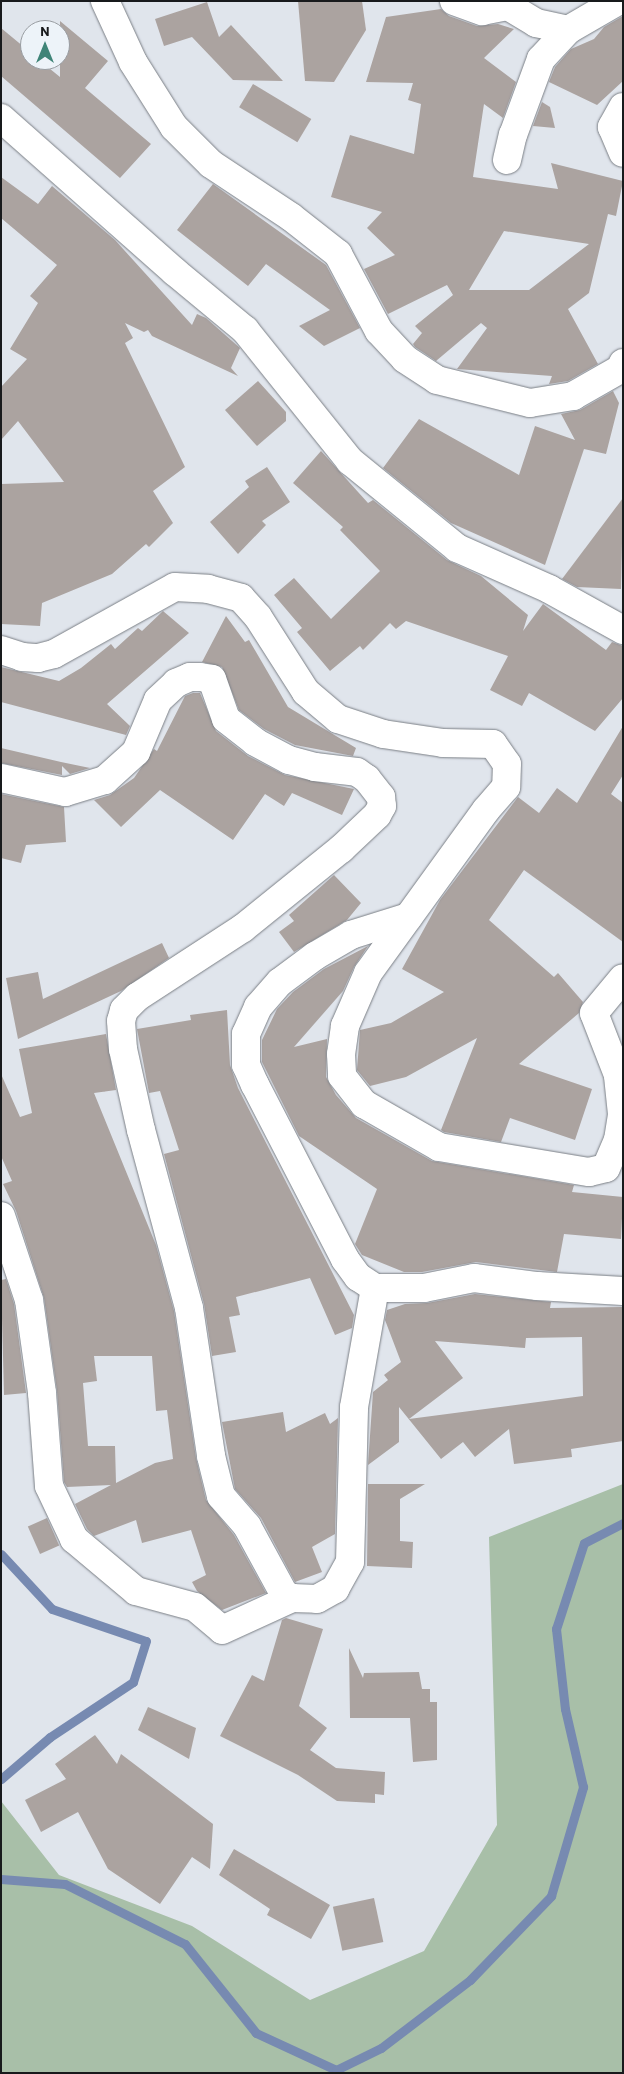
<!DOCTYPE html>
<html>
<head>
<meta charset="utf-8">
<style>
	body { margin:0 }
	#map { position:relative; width:624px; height:2074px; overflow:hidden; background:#e0e5ec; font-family:Barlow,sans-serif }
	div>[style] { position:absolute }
	.green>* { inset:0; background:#a8bfa8 }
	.stream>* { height:9px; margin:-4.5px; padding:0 4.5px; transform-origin:4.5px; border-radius:4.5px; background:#778ab1 }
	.building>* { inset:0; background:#aba3a0; transform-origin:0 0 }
	.roads { filter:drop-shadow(0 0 1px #7a7f85) drop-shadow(0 0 1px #7a7f85) }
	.minor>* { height:28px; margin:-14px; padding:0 14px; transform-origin:14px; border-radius:14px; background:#fff }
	span { translate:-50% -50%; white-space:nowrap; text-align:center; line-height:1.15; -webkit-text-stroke:4px #edf3f9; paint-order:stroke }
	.frame { position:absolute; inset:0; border:2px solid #181a1c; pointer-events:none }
	.north { position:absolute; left:20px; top:20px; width:50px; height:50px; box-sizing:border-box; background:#edf3f9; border:1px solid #989ca1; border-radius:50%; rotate:0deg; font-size:14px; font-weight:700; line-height:20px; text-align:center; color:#181a1c }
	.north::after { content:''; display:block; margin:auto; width:18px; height:22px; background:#3f8478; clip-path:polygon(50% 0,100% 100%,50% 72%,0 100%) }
</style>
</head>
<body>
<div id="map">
	<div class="green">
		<i style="clip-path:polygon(623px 1484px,623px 2073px,1px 2073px,1px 1801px,59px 1875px,192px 1926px,310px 2000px,424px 1951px,497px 1825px,489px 1537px)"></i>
	</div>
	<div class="stream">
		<i style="left:1px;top:1554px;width:75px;rotate:47.2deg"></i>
		<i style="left:52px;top:1609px;width:99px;rotate:18.8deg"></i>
		<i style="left:146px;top:1641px;width:43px;rotate:107.6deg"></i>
		<i style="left:133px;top:1682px;width:100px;rotate:146.5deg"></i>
		<i style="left:50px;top:1737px;width:65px;rotate:139.4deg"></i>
		<i style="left:1px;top:1879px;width:64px;rotate:4.5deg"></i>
		<i style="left:65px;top:1884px;width:134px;rotate:26.6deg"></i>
		<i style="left:185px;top:1944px;width:114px;rotate:51.4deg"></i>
		<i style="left:256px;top:2033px;width:88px;rotate:24.8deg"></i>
		<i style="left:336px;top:2070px;width:50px;rotate:-26.1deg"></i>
		<i style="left:381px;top:2048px;width:112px;rotate:-37.4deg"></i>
		<i style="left:470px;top:1980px;width:117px;rotate:-46deg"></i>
		<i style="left:551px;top:1896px;width:114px;rotate:-73.6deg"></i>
		<i style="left:583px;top:1787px;width:80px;rotate:-103deg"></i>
		<i style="left:565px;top:1709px;width:81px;rotate:-96.4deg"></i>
		<i style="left:556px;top:1629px;width:90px;rotate:-72deg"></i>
		<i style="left:584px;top:1543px;width:44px;rotate:-27.1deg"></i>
	</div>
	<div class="building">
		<i style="clip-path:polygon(298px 1px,362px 1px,366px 30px,334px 82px,305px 81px)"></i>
		<i style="clip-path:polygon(207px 2px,219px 37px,231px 25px,283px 81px,233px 80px,192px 37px,164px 46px,155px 19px)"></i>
		<i style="clip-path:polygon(evenodd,441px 9px,449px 16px,477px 26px,498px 24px,514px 29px,484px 58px,516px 82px,503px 118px,484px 104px,473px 177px,558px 189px,551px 163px,623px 181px,616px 216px,608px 214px,589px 293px,568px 309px,598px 364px,568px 381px,549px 384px,552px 376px,457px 369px,487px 328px,481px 323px,436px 361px,415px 347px,413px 344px,422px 333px,415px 326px,453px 295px,447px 285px,388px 314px,364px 269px,395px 255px,367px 228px,382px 212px,331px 197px,350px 135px,414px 154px,421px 104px,408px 100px,413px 83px,366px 82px,386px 17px,441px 9px,504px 231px,589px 244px,529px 290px,469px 290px,504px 231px)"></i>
		<i style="clip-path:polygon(623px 16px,623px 81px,597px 105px,549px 82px,555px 67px,571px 49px,594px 39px,604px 27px)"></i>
		<i style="clip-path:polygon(60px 21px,108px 61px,85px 88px,151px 144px,120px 178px,1px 76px,1px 28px,30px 52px,30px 60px,39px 60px,60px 77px)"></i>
		<i style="left:253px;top:84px;width:68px;height:27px;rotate:31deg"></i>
		<i style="clip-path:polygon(542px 102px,550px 107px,555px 128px,533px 126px)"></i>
		<i style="clip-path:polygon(1px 177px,38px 204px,52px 186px,115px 240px,192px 325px,197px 314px,206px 318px,240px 348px,231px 368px,238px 376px,152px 336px,148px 330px,144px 332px,125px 323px,133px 338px,125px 343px,185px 467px,153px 491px,173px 523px,149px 547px,146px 544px,112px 574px,42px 603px,40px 626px,1px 624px,1px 484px,64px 482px,18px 421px,1px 440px,1px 387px,27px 359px,10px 349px,38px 303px,30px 296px,57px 265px,1px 218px)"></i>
		<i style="clip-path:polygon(213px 184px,326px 265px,360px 328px,324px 346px,299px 326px,330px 310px,266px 264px,248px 286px,177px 230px)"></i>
		<i style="clip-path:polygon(258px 381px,286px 412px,286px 421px,257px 446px,225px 410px)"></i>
		<i style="clip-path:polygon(613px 391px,619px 403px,606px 454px,584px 449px,545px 565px,451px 523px,383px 468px,419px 419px,519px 475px,535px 426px,575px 440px,561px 414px,580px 410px)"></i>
		<i style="clip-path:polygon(321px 451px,368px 503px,373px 500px,447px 560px,481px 576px,528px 615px,523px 631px,543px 604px,606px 650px,612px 642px,623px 646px,623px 698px,595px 731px,529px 693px,522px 706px,490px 690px,508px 656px,406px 621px,396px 629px,390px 623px,363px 650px,360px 646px,330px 671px,297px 632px,302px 628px,274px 595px,294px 578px,331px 619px,380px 571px,340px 530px,343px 527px,293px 483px)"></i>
		<i style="clip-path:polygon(267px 467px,290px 502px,262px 521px,266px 525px,238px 554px,210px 522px,249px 487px,245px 481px)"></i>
		<i style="clip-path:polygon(623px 498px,621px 589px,577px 587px,562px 579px)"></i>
		<i style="clip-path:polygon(163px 611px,189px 633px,107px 704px,130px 726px,126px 735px,1px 702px,1px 667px,59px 681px,81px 668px,111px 644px,115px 649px,138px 628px,142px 631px)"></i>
		<i style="clip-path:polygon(226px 616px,245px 642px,249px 640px,288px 707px,356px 748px,353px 756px,295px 745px,264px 729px,239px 710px,222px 667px,202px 662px)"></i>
		<i style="clip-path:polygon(193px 693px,200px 693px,216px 731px,248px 756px,285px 775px,354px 789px,342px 815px,292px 793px,284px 806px,265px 794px,233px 840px,160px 790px,121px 827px,94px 800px,110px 795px,134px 778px,154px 749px,157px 751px,185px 696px)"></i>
		<i style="clip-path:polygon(623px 726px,623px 775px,611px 794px,623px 803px,623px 942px,524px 870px,489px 920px,554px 977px,558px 973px,583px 1002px,579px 1013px,519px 1064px,592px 1089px,575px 1140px,510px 1118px,501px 1142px,444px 1132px,441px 1130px,477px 1038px,406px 1077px,370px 1086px,357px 1070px,360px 1030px,391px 1023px,444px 992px,402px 969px,440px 900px,518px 797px,539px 813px,557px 788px,577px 803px)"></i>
		<i style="clip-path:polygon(1px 748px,61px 762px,90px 768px,70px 774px,62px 766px,62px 775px,1px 763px)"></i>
		<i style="clip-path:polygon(1px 794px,64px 807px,66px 842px,26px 845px,21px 863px,1px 858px)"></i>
		<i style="clip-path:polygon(334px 875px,361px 903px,347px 920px,294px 952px,279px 932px,294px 921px,289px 915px)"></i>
		<i style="clip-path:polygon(162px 943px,169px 958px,121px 991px,18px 1039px,6px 978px,38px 972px,43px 999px)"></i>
		<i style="clip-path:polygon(368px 946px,354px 967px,343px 991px,294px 1047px,327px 1039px,326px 1077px,336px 1095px,356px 1118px,432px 1161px,574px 1185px,572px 1192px,623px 1197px,621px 1239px,564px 1234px,557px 1272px,476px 1262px,422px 1272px,404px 1272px,362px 1255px,355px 1244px,377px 1189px,299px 1136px,262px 1062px,262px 1040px,277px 1009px,293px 992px,324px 969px)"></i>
		<i style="clip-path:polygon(227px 1010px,230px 1065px,238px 1088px,354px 1315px,352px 1328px,335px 1335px,310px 1278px,236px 1297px,240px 1315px,229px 1317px,236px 1352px,212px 1356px,204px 1304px,164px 1154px,179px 1150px,160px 1091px,149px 1093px,137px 1029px,191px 1020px,190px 1015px)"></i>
		<i style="clip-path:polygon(evenodd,106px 1034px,116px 1090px,94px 1093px,156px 1245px,174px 1311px,196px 1458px,206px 1500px,234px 1535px,266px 1593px,222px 1610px,197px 1591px,192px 1582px,206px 1575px,191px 1530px,142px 1543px,136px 1520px,94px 1536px,87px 1529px,75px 1504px,111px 1485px,67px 1487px,64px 1482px,57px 1391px,44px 1298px,16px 1211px,3px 1184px,12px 1181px,1px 1156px,1px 1074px,20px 1117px,32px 1113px,19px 1049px,106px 1034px,94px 1356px,152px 1356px,156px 1411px,167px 1410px,173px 1459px,155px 1463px,116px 1483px,115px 1446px,88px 1446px,83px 1383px,97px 1381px,94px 1356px)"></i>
		<i style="clip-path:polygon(6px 1279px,14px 1304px,26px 1393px,4px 1395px,1px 1280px)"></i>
		<i style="clip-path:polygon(evenodd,475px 1294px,551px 1302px,550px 1308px,623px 1307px,623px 1441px,571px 1449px,572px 1457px,514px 1464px,509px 1429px,475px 1457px,463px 1442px,441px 1459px,399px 1407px,399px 1442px,368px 1465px,373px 1392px,388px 1380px,384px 1375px,401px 1362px,385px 1320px,387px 1310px,405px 1304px,427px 1303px,475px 1294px,582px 1337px,583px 1396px,409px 1419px,463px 1378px,435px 1341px,525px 1348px,526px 1338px,582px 1337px)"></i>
		<i style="clip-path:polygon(283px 1412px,286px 1432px,325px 1413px,330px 1424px,338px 1418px,335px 1534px,312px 1547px,322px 1572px,295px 1582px,261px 1518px,235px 1489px,222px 1422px)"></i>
		<i style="clip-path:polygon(368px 1484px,425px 1484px,400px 1499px,400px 1541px,413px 1542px,412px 1568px,367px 1566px)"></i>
		<i style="left:47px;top:1518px;width:30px;height:21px;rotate:66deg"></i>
		<i style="clip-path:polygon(286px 1618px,323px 1629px,299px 1706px,327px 1728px,310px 1750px,336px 1768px,385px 1772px,384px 1795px,375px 1794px,375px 1803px,337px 1801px,298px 1775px,220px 1736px,252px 1675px,264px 1681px,282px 1620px)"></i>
		<i style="clip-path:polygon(349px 1648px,363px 1678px,364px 1673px,419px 1672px,422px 1689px,430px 1689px,430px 1702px,437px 1702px,437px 1760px,413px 1762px,410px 1718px,350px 1718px)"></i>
		<i style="clip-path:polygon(148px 1707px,196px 1728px,189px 1759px,138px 1730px)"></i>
		<i style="clip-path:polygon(95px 1735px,117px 1764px,121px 1754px,213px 1824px,210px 1869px,192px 1857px,160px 1904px,108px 1869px,78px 1812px,41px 1832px,25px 1800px,66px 1779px,55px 1764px)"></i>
		<i style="clip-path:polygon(234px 1849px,330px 1905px,311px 1939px,267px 1915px,270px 1909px,219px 1875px)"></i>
		<i style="left:374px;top:1898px;width:45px;height:42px;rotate:78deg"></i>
	</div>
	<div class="roads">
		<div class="minor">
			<i style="left:105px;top:1px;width:67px;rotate:65.3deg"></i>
			<i style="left:133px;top:62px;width:77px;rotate:57.8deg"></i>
			<i style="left:174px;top:127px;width:52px;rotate:45deg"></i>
			<i style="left:211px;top:164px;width:96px;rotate:33.5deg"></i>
			<i style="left:291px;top:217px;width:60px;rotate:38.2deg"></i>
			<i style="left:338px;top:254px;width:87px;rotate:62deg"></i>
			<i style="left:379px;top:331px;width:38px;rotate:47deg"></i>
			<i style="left:405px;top:359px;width:38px;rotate:33deg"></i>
			<i style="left:437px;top:380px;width:96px;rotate:13.9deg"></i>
			<i style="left:530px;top:403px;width:44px;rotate:-9.2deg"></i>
			<i style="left:573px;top:396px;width:56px;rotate:-29.7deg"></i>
			<i style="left:622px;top:368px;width:5px;rotate:-79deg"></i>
			<i style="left:454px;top:1px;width:30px;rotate:20deg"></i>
			<i style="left:482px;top:11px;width:26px;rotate:-11deg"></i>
			<i style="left:508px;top:6px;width:33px;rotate:31deg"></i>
			<i style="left:536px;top:23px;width:33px;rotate:12deg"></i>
			<i style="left:623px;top:107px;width:23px;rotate:119deg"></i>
			<i style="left:612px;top:127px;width:28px;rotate:67deg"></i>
			<i style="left:1px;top:118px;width:232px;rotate:41.5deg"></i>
			<i style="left:175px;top:272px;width:91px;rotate:39.6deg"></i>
			<i style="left:245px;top:330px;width:168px;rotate:51.3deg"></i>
			<i style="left:350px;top:461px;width:138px;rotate:39.1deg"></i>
			<i style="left:457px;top:548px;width:101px;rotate:24deg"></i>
			<i style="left:549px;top:589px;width:85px;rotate:29deg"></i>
			<i style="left:507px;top:160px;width:26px;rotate:-77deg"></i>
			<i style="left:513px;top:135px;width:81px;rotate:-69.8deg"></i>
			<i style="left:541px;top:59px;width:40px;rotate:-47deg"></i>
			<i style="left:568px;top:30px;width:58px;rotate:-30.1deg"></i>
			<i style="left:1px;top:650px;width:22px;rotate:18deg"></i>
			<i style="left:22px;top:657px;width:16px;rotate:4deg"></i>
			<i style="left:38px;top:658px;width:16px;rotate:-14deg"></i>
			<i style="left:54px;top:654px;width:138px;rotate:-29deg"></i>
			<i style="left:175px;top:587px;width:33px;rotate:3deg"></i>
			<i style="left:208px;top:589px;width:34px;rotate:15deg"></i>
			<i style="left:241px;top:598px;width:25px;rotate:48deg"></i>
			<i style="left:258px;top:617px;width:89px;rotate:57.4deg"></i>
			<i style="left:306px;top:692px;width:42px;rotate:40.2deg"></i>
			<i style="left:338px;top:719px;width:47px;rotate:18.4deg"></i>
			<i style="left:383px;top:734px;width:61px;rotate:8.5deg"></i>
			<i style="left:443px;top:743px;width:50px;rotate:1.1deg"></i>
			<i style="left:493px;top:744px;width:24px;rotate:55deg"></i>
			<i style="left:507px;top:764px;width:23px;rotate:92deg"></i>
			<i style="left:506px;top:787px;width:30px;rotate:131deg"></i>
			<i style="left:486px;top:810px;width:201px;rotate:125.9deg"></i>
			<i style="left:368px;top:973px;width:58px;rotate:113.5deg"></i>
			<i style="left:345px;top:1026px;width:28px;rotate:98deg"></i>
			<i style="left:341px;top:1054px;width:22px;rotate:87deg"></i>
			<i style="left:342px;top:1076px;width:36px;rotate:52deg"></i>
			<i style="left:364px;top:1104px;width:86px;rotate:29.8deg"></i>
			<i style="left:439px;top:1147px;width:152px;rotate:9.5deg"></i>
			<i style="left:589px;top:1172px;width:17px;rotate:-13deg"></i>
			<i style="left:606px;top:1168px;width:30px;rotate:-67deg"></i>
			<i style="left:618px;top:1140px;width:26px;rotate:-81deg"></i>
			<i style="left:622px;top:1114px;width:39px;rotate:-96deg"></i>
			<i style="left:618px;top:1075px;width:66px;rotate:-111.2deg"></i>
			<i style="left:594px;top:1013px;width:45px;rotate:-50.4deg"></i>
			<i style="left:1px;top:778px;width:66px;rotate:12.3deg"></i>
			<i style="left:65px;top:792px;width:42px;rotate:-16.7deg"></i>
			<i style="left:105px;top:780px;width:42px;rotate:-42.1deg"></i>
			<i style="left:136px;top:752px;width:56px;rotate:-67.1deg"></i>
			<i style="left:158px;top:700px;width:25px;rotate:-43deg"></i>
			<i style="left:176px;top:683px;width:15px;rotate:-23deg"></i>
			<i style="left:190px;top:677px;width:10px"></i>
			<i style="left:200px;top:677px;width:12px;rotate:9deg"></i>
			<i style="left:212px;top:679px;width:42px;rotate:70.7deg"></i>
			<i style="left:226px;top:719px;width:37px;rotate:38deg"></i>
			<i style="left:255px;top:742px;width:38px;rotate:28deg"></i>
			<i style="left:289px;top:760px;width:27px;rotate:15deg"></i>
			<i style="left:315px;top:767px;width:42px;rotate:6.8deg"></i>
			<i style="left:357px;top:772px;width:12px;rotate:35deg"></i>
			<i style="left:367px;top:779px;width:23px;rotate:52deg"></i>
			<i style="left:381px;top:797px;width:9px;rotate:84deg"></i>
			<i style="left:382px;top:806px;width:10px;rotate:119deg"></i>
			<i style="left:377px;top:815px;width:50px;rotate:136.6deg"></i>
			<i style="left:341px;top:849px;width:126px;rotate:141.1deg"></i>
			<i style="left:243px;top:928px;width:126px;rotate:146.9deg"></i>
			<i style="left:137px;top:997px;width:18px;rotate:135deg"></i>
			<i style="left:124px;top:1010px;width:11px;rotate:105deg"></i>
			<i style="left:121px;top:1021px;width:28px;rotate:86deg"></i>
			<i style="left:123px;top:1049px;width:83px;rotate:77.5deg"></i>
			<i style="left:141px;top:1130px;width:184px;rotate:74.9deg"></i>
			<i style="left:189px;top:1308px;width:150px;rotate:81.5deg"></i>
			<i style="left:211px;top:1456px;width:41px;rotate:76deg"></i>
			<i style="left:221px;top:1496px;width:40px;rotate:49deg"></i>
			<i style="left:247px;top:1526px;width:77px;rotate:61.4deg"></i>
			<i style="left:284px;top:1594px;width:9px;rotate:27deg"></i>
			<i style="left:292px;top:1598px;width:25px;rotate:2deg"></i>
			<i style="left:317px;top:1599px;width:21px;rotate:-29deg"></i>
			<i style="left:335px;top:1589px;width:31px;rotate:-61deg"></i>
			<i style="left:350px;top:1562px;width:155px;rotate:-88.5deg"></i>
			<i style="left:354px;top:1407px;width:121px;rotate:-80deg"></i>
			<i style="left:375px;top:1288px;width:20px;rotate:-147deg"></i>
			<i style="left:358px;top:1277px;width:22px;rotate:-126deg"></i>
			<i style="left:345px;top:1259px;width:196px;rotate:-117.3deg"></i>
			<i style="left:255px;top:1085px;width:22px;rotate:-114deg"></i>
			<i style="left:246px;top:1065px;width:31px;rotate:-90deg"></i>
			<i style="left:246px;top:1034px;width:30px;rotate:-66deg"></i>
			<i style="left:258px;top:1007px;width:33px;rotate:-49deg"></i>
			<i style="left:280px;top:982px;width:44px;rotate:-36.6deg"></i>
			<i style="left:315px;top:956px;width:42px;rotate:-30.3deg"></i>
			<i style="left:351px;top:935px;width:60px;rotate:-17.5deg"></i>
			<i style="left:1px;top:1216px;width:89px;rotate:71.6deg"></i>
			<i style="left:29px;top:1300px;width:94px;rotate:82deg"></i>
			<i style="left:42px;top:1393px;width:93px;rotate:85.7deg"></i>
			<i style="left:49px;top:1486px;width:59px;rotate:64.7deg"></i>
			<i style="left:74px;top:1539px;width:81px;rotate:40deg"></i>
			<i style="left:136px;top:1591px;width:61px;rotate:15.2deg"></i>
			<i style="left:195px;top:1607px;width:35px;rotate:40deg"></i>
			<i style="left:222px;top:1630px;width:77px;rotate:-24.6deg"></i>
			<i style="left:375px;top:1288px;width:49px"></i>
			<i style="left:424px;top:1288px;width:51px;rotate:-11.3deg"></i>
			<i style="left:474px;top:1278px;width:64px;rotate:7.2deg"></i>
			<i style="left:537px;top:1286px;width:86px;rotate:3.3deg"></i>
		</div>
	</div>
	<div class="frame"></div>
	<div class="north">N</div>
</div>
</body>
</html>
